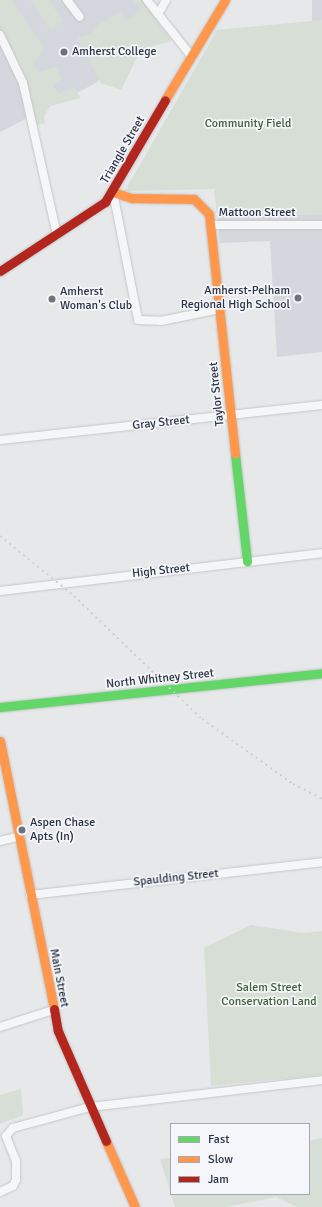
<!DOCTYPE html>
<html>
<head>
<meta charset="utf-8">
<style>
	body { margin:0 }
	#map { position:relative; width:322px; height:1207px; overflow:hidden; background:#e6e8ea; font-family:Signika,sans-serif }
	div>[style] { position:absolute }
	.built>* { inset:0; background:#d4d7dd; transform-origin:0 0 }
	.green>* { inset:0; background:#d6ded6 }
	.roads { filter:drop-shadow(0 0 1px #c4c6c8) drop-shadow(0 0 1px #c4c6c8) }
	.street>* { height:8px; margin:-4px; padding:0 4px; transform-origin:4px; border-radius:4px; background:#f5f6f7 }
	.fast>* { height:9px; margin:-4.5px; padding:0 4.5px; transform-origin:4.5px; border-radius:4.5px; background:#63d668 }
	.slow>* { height:9px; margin:-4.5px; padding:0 4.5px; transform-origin:4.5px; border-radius:4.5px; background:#ff974d }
	.jam>* { height:9px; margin:-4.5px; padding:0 4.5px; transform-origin:4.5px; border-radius:4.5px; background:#b3261e }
	.rail>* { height:2px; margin-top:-1px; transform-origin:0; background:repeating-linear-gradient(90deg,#cecfd2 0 2px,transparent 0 6px) }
	.dots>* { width:11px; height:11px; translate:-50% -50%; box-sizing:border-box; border:2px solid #f4f6f9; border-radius:50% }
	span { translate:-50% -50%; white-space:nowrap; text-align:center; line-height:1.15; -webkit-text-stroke:3.5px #f4f6f9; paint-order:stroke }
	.poi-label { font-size:12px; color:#2b3445 }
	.left { translate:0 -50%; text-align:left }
	.right { translate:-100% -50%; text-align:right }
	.park-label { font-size:12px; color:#3f6138 }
	.street-label { font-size:12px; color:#2b3445 }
	.legend { position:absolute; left:170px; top:1123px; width:140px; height:72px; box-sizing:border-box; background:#f4f6f9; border:1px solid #a4a8b1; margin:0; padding:5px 7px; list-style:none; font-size:12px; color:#2b3445 }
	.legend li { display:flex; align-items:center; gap:8px; height:20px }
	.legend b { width:20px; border:1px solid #a4a8b1 }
</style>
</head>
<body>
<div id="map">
	<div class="built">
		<i style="clip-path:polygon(0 0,145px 0,161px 22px,96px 83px,0 132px)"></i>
		<i style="left:312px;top:0;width:10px;height:21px"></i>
		<i style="clip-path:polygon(217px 214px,322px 215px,322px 352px,277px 357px,270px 241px,220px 243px)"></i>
	</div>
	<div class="green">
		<i style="clip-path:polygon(0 0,12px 0,44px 48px,33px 63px,39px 72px,56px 67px,62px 79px,53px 86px,59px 94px,74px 87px,81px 98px,50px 106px,44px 117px,45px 123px,37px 125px,26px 83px,0 25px)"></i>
		<i style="clip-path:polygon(30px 0,49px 0,63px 22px,50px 29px)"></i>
		<i style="clip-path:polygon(133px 0,142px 0,172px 41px,141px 49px,121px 90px,101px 83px,77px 38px,90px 34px,99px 24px,120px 12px,126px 21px,141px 10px)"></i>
		<i style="clip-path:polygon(322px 20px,322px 215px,217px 214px,214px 189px,125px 191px,217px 30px)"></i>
		<i style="clip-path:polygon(251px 925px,304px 933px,322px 931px,322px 1075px,211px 1086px,204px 948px)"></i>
		<i style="clip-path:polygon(21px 1089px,23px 1115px,0 1124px,0 1095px)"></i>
		<i style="clip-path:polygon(322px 1138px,322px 1207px,297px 1207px,276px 1197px,226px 1207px,175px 1207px,160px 1159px,171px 1158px,171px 1194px,309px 1194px,309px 1141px)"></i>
	</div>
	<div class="roads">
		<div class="street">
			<i style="left:67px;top:0;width:21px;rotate:53deg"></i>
			<i style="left:147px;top:0;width:73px;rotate:51.7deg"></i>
			<i style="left:158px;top:14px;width:16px;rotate:-60deg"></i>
			<i style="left:0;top:35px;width:53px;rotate:64.4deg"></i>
			<i style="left:23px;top:83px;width:156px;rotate:77.4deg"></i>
			<i style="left:113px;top:192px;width:130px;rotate:78.9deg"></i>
			<i style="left:138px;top:320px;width:23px;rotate:2deg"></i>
			<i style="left:161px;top:321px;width:60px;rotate:-11.5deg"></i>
			<i style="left:211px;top:225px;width:111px"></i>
			<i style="left:0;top:440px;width:324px;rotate:-6.2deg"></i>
			<i style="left:0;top:591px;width:324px;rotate:-6.7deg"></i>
			<i style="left:0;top:841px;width:18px;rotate:-13deg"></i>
			<i style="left:30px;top:895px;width:294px;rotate:-6.4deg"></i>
			<i style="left:0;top:1027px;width:56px;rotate:-17.8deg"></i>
			<i style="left:0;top:1192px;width:14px;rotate:-25deg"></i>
			<i style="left:13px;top:1186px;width:7px;rotate:-63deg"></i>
			<i style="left:16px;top:1180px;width:19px;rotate:-90deg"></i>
			<i style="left:16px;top:1161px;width:27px;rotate:-112deg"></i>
			<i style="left:6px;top:1136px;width:11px;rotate:-49deg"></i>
			<i style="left:13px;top:1128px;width:80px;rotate:-15.3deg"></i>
			<i style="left:90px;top:1107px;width:234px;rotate:-6.6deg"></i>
		</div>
		<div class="fast">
			<i style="left:235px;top:454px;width:108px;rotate:83.6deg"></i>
			<i style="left:0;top:707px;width:324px;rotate:-6deg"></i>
		</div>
		<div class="slow">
			<i style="left:165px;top:100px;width:117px;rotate:-59deg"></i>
			<i style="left:113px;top:192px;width:20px;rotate:18deg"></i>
			<i style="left:132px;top:198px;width:62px;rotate:0.9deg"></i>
			<i style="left:194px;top:199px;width:21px;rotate:45deg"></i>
			<i style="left:209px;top:214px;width:241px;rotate:83.8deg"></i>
			<i style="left:0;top:741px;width:273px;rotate:78.6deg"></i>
			<i style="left:106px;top:1141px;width:72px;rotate:66.3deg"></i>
		</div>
		<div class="jam">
			<i style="left:0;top:271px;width:126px;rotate:-33.3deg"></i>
			<i style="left:105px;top:202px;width:118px;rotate:-59.5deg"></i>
			<i style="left:54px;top:1009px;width:22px;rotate:80deg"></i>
			<i style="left:58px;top:1031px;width:120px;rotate:66.4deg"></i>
		</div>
	</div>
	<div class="rail">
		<i style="left:0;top:536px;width:95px;rotate:39deg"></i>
		<i style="left:74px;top:596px;width:178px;rotate:43.9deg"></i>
		<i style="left:202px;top:719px;width:112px;rotate:35.5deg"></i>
		<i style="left:293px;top:784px;width:33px;rotate:27deg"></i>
	</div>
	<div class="dots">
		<i style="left:64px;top:52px;background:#6c737f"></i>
		<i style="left:298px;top:298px;background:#6c737f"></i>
		<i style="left:52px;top:299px;background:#6c737f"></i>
		<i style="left:22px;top:830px;background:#6c737f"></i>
	</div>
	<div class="poi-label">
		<span class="left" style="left:72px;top:52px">Amherst College</span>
		<span class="right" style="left:290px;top:298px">Amherst-Pelham<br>Regional High School</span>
		<span class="left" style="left:60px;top:299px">Amherst<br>Woman's Club</span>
		<span class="left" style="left:30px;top:830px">Aspen Chase<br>Apts (In)</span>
	</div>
	<div class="park-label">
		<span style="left:248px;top:124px">Community Field</span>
		<span style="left:269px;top:995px">Salem Street<br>Conservation Land</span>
	</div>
	<div class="street-label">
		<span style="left:123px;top:150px;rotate:-60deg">Triangle Street</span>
		<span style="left:257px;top:213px">Mattoon Street</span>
		<span style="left:217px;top:394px;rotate:-96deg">Taylor Street</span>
		<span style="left:161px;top:423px;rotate:-6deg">Gray Street</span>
		<span style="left:161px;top:571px;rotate:-6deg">High Street</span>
		<span style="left:160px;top:679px;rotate:-6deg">North Whitney Street</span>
		<span style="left:176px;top:878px;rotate:-6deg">Spaulding Street</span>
		<span style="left:59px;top:978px;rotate:79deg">Main Street</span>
	</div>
	<ul class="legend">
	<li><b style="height:5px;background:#63d668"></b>Fast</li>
	<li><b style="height:5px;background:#ff974d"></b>Slow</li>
	<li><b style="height:5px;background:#b3261e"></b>Jam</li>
	</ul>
</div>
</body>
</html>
